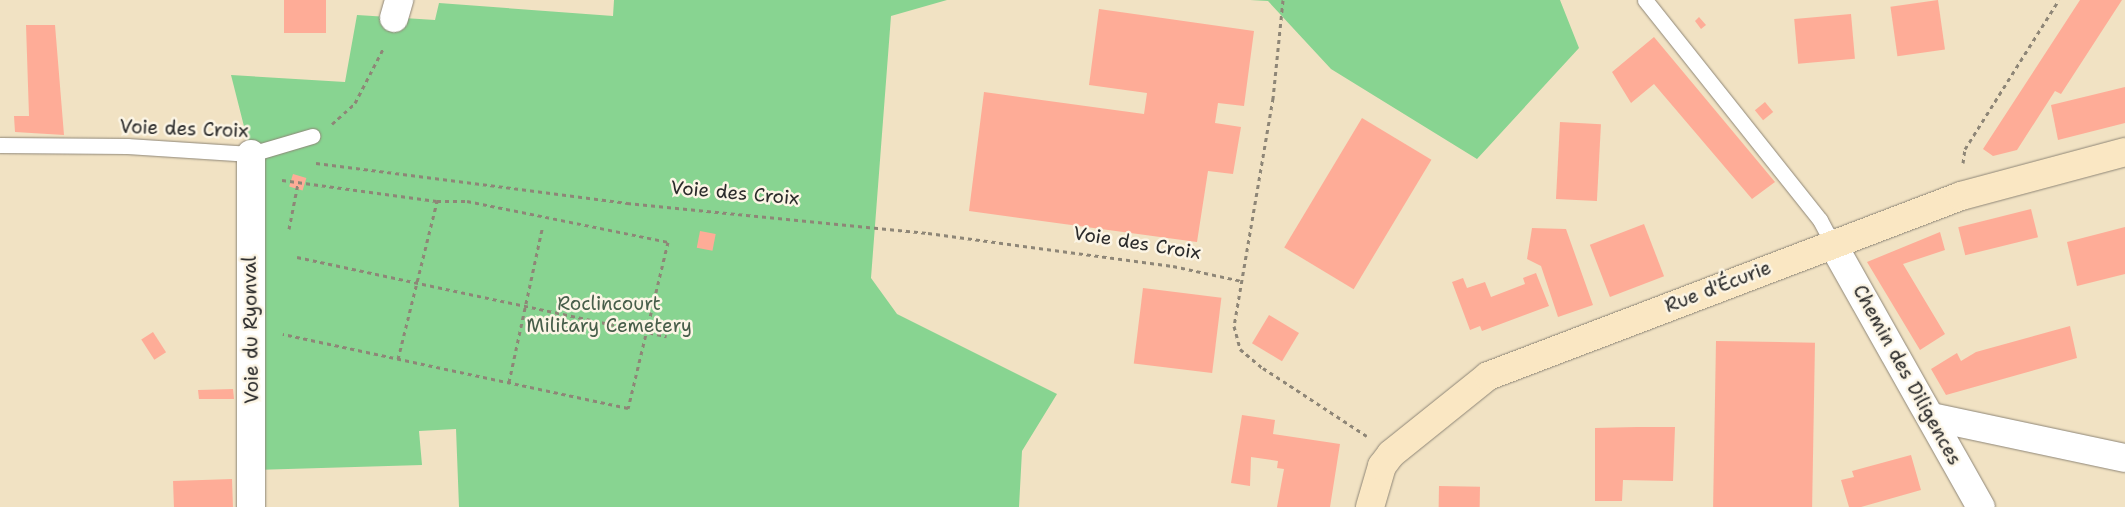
<!DOCTYPE html>
<html>
<head>
<meta charset="utf-8">
<style>
	body { margin:0 }
	#map { position:relative; width:2125px; height:507px; overflow:hidden; background:#f1e2c3; font-family:"Shantell Sans",sans-serif }
	div>[style] { position:absolute }
	.green>* { inset:0; background:#88d491 }
	.building>* { inset:0; background:#feac97; transform-origin:0 0 }
	.path>* { height:3px; margin-top:-1.5px; transform-origin:0; background:repeating-linear-gradient(90deg,#8e8677 0 4px,transparent 0 8px) }
	.roads { filter:drop-shadow(0 0 1px #8e8677) drop-shadow(0 0 1px #8e8677) }
	.lane>* { height:15px; margin:-7.5px; padding:0 7.5px; transform-origin:7.5px; border-radius:7.5px; background:#fff }
	.street>* { height:28px; margin:-14px; padding:0 14px; transform-origin:14px; border-radius:14px; background:#fff }
	.secondary>* { height:28px; margin:-14px; padding:0 14px; transform-origin:14px; border-radius:14px; background:#fae7c3 }
	span { translate:-50% -50%; white-space:nowrap; text-align:center; line-height:1.15; -webkit-text-stroke:5px #fcf5e5; paint-order:stroke }
	.street-label { font-size:19px; color:#2b2b2b }
	.park-label { font-size:19px; color:#475e4a }
</style>
</head>
<body>
<div id="map">
	<div class="green">
		<i style="clip-path:polygon(614px 0,947px 0,891px 16px,871px 278px,897px 314px,1057px 394px,1022px 451px,1019px 507px,459px 507px,456px 429px,419px 431px,422px 465px,253px 470px,251px 154px,231px 75px,345px 82px,357px 15px,435px 20px,439px 3px,613px 16px)"></i>
		<i style="clip-path:polygon(1250px 0,1560px 0,1579px 48px,1477px 159px,1331px 69px,1268px 1px)"></i>
	</div>
	<div class="building">
		<i style="left:284px;top:0;width:42px;height:33px"></i>
		<i style="left:1938px;top:0;width:50px;height:48px;rotate:82deg"></i>
		<i style="clip-path:polygon(2080px 0,2122px 0,2061px 94px,2055px 91px,2017px 150px,1993px 156px,1983px 149px)"></i>
		<i style="clip-path:polygon(1099px 9px,1254px 31px,1244px 106px,1218px 103px,1215px 123px,1241px 127px,1233px 174px,1208px 171px,1197px 242px,969px 211px,984px 92px,1144px 114px,1147px 93px,1089px 85px)"></i>
		<i style="left:1851px;top:14px;width:45px;height:57px;rotate:85deg"></i>
		<i style="clip-path:polygon(1699px 17px,1706px 25px,1701px 29px,1695px 21px)"></i>
		<i style="clip-path:polygon(26px 25px,55px 25px,64px 135px,15px 132px,14px 116px,29px 116px)"></i>
		<i style="clip-path:polygon(1654px 37px,1775px 182px,1752px 199px,1654px 84px,1631px 103px,1612px 72px)"></i>
		<i style="clip-path:polygon(2125px 87px,2125px 123px,2058px 140px,2051px 105px)"></i>
		<i style="left:1765px;top:102px;width:13px;height:13px;rotate:51deg"></i>
		<i style="left:1362px;top:118px;width:81px;height:151px;rotate:31deg"></i>
		<i style="left:1560px;top:122px;width:41px;height:77px;rotate:3deg"></i>
		<i style="left:293px;top:174px;width:14px;height:13px;rotate:17deg"></i>
		<i style="left:2031px;top:209px;width:29px;height:75px;rotate:76deg"></i>
		<i style="left:1644px;top:224px;width:56px;height:58px;rotate:69deg"></i>
		<i style="clip-path:polygon(2125px 227px,2125px 274px,2077px 286px,2067px 242px)"></i>
		<i style="clip-path:polygon(1532px 228px,1566px 229px,1593px 305px,1558px 317px,1541px 266px,1527px 259px)"></i>
		<i style="left:700px;top:231px;width:16px;height:17px;rotate:11deg"></i>
		<i style="clip-path:polygon(1940px 232px,1945px 250px,1903px 264px,1945px 334px,1920px 350px,1867px 262px)"></i>
		<i style="clip-path:polygon(1536px 273px,1549px 306px,1482px 331px,1480px 326px,1470px 330px,1452px 282px,1463px 278px,1467px 288px,1485px 282px,1491px 297px,1525px 284px,1523px 278px)"></i>
		<i style="left:1143px;top:288px;width:79px;height:76px;rotate:7deg"></i>
		<i style="left:1269px;top:315px;width:35px;height:33px;rotate:31deg"></i>
		<i style="clip-path:polygon(2070px 326px,2077px 358px,1946px 395px,1931px 369px,1957px 353px,1961px 361px,1976px 352px)"></i>
		<i style="left:153px;top:332px;width:24px;height:14px;rotate:57deg"></i>
		<i style="left:1716px;top:341px;width:99px;height:166px;rotate:1deg"></i>
		<i style="clip-path:polygon(233px 389px,234px 399px,199px 399px,198px 390px)"></i>
		<i style="clip-path:polygon(1242px 415px,1275px 420px,1273px 434px,1340px 444px,1330px 507px,1277px 507px,1284px 469px,1277px 468px,1278px 461px,1251px 457px,1250px 486px,1231px 483px)"></i>
		<i style="clip-path:polygon(1637px 427px,1675px 427px,1673px 481px,1623px 480px,1622px 501px,1595px 501px,1595px 428px)"></i>
		<i style="clip-path:polygon(1911px 455px,1921px 490px,1861px 507px,1849px 507px,1841px 480px,1854px 477px,1852px 471px)"></i>
		<i style="left:232px;top:479px;width:28px;height:59px;rotate:88deg"></i>
		<i style="left:1439px;top:486px;width:41px;height:21px;rotate:1deg"></i>
	</div>
	<div class="path">
		<i style="left:1283px;top:0;width:99px;rotate:95.8deg"></i>
		<i style="left:1273px;top:98px;width:231px;rotate:99.7deg"></i>
		<i style="left:1234px;top:326px;width:24px;rotate:75deg"></i>
		<i style="left:1240px;top:349px;width:30px;rotate:40deg"></i>
		<i style="left:1263px;top:368px;width:124px;rotate:33.2deg"></i>
		<i style="left:332px;top:124px;width:31px;rotate:-42deg"></i>
		<i style="left:355px;top:103px;width:63px;rotate:-62.6deg"></i>
		<i style="left:316px;top:163px;width:314px;rotate:7.3deg"></i>
		<i style="left:627px;top:203px;width:302px;rotate:5.7deg"></i>
		<i style="left:928px;top:233px;width:247px;rotate:7.7deg"></i>
		<i style="left:1173px;top:266px;width:71px;rotate:12.3deg"></i>
		<i style="left:1963px;top:163px;width:14px;rotate:-82deg"></i>
		<i style="left:1965px;top:149px;width:176px;rotate:-57.8deg"></i>
		<i style="left:282px;top:180px;width:156px;rotate:7.7deg"></i>
		<i style="left:437px;top:201px;width:30px"></i>
		<i style="left:467px;top:201px;width:205px;rotate:11.5deg"></i>
		<i style="left:668px;top:242px;width:171px;rotate:103.5deg"></i>
		<i style="left:628px;top:408px;width:353px;rotate:-167.9deg"></i>
		<i style="left:289px;top:229px;width:47px;rotate:-78.9deg"></i>
		<i style="left:297px;top:257px;width:378px;rotate:12.1deg"></i>
		<i style="left:398px;top:359px;width:163px;rotate:-76.1deg"></i>
		<i style="left:509px;top:382px;width:157px;rotate:-77.8deg"></i>
	</div>
	<div class="roads">
		<div class="lane">
			<i style="left:1645px;top:0;width:281px;rotate:51.5deg"></i>
			<i style="left:1820px;top:220px;width:26px;rotate:62deg"></i>
			<i style="left:0;top:145px;width:127px;rotate:0.5deg"></i>
			<i style="left:127px;top:146px;width:124px;rotate:3.7deg"></i>
			<i style="left:251px;top:154px;width:64px;rotate:-16.4deg"></i>
		</div>
		<div class="street">
			<i style="left:394px;top:18px;width:19px;rotate:-74deg"></i>
			<i style="left:251px;top:154px;width:353px;rotate:90deg"></i>
			<i style="left:1832px;top:243px;width:303px;rotate:60.6deg"></i>
			<i style="left:1932px;top:417px;width:197px;rotate:12deg"></i>
		</div>
		<div class="secondary">
			<i style="left:1370px;top:507px;width:43px;rotate:-73.7deg"></i>
			<i style="left:1382px;top:466px;width:15px;rotate:-53deg"></i>
			<i style="left:1391px;top:454px;width:124px;rotate:-38.8deg"></i>
			<i style="left:1488px;top:376px;width:506px;rotate:-20.83deg"></i>
			<i style="left:1961px;top:196px;width:170px;rotate:-15deg"></i>
		</div>
	</div>
	<div class="street-label">
		<span style="left:184px;top:129px;rotate:2deg">Voie des Croix</span>
		<span style="left:735px;top:193px;rotate:5deg">Voie des Croix</span>
		<span style="left:1137px;top:243px;rotate:9deg">Voie des Croix</span>
		<span style="left:1718px;top:287px;rotate:-21deg">Rue d'Écurie</span>
		<span style="left:251px;top:330px;rotate:-91deg">Voie du Ryonval</span>
		<span style="left:1907px;top:375px;rotate:61deg">Chemin des Diligences</span>
	</div>
	<div class="park-label">
		<span style="left:609px;top:315px">Roclincourt<br>Military Cemetery</span>
	</div>
</div>
</body>
</html>
